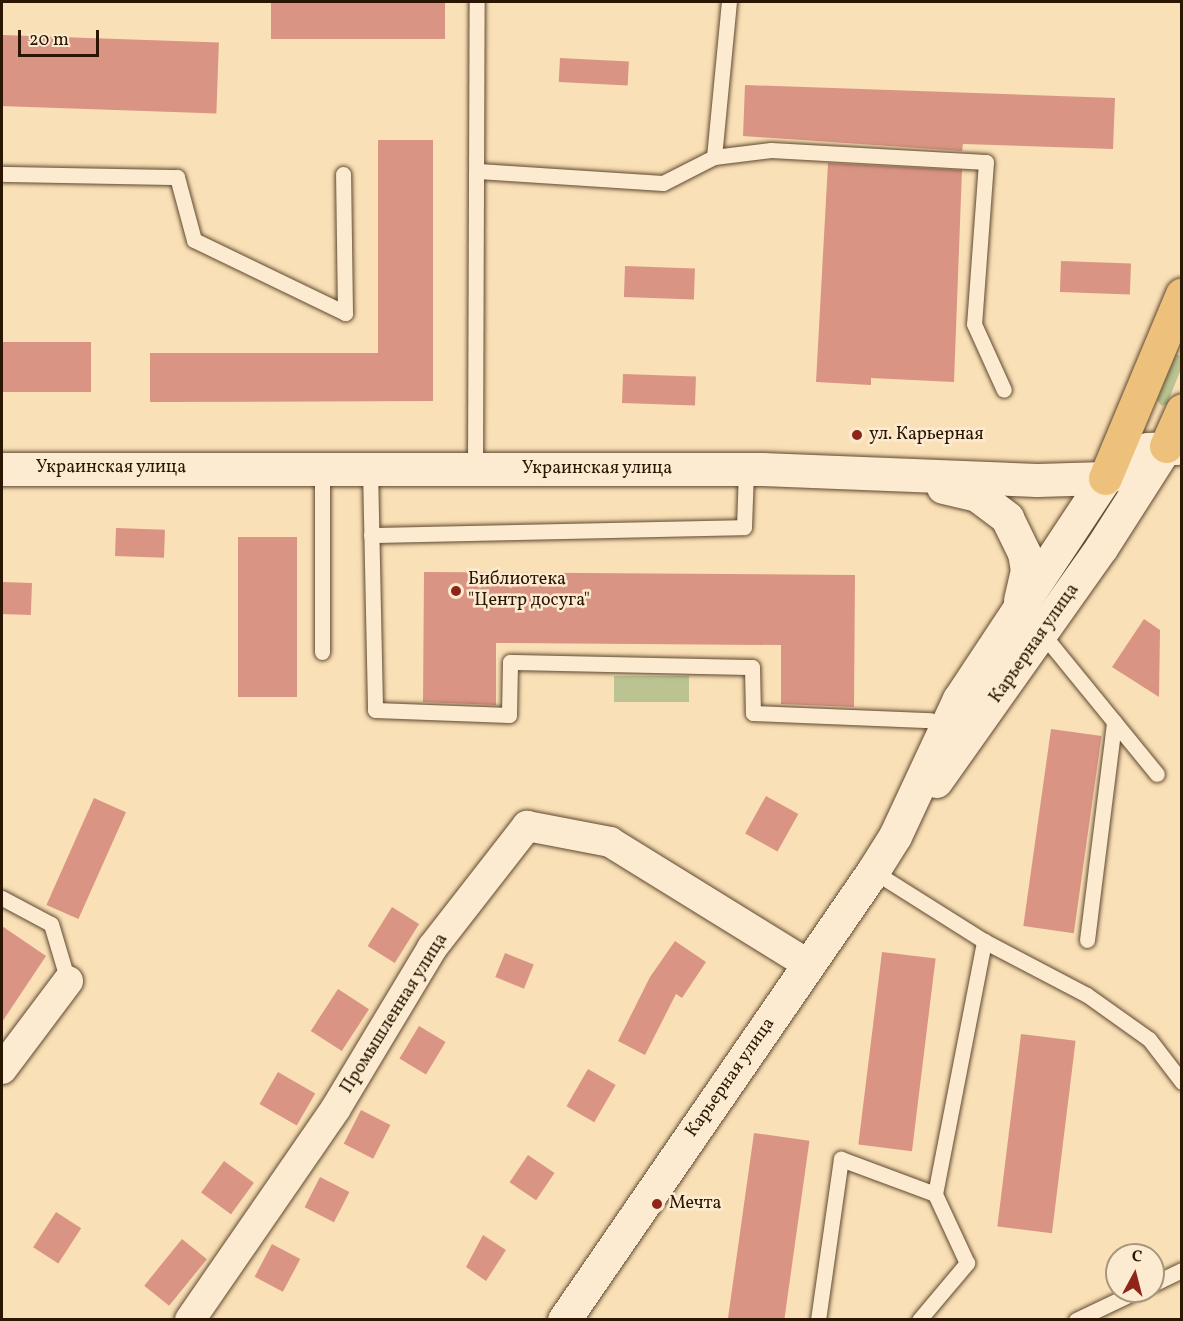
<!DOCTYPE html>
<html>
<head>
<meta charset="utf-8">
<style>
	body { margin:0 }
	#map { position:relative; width:1183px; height:1321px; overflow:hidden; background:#fae0b6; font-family:Vollkorn,serif }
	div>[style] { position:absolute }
	.green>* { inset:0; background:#bac391; transform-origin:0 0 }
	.building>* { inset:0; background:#da9484; transform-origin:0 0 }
	.roads { filter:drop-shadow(0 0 2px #5f4830) drop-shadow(0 0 2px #5f4830) }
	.lane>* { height:15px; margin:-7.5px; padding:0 7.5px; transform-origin:7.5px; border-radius:7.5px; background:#fcebd0 }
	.street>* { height:30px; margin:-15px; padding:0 15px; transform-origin:15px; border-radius:15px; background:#fcebd0 }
	.secondary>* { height:33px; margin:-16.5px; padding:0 16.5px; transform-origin:16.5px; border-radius:16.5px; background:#fcebd0 }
	.primary>* { height:33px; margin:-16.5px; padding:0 16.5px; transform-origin:16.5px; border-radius:16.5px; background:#edc07b }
	.dots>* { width:16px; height:16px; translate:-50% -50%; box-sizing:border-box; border:3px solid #fcebd0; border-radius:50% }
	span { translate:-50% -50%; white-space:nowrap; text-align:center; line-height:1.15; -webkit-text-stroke:5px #fcebd0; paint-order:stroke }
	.poi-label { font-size:18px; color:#2b1604 }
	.left { translate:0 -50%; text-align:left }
	.street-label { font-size:18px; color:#2b1604 }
	.frame { position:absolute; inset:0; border:3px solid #2b1604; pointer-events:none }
	.north { position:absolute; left:1105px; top:1243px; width:60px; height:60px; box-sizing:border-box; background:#fcebd0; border:2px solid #a8967e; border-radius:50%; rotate:7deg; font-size:16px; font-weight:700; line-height:24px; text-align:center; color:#2b1604 }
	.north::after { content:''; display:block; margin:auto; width:21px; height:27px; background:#8f2418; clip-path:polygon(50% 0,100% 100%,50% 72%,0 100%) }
	.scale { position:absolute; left:18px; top:30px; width:81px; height:27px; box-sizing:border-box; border:3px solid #2b1604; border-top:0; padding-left:8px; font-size:18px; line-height:21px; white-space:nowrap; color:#2b1604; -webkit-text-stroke:4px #fcebd0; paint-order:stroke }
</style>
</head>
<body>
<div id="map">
	<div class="green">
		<i style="clip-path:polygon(1176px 354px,1181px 356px,1181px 369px,1167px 404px,1162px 406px,1157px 400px)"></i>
		<i style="left:614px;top:676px;width:75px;height:26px"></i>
	</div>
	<div class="building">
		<i style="left:271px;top:2px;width:174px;height:37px"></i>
		<i style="left:2px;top:35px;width:217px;height:71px;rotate:2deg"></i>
		<i style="left:560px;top:58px;width:69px;height:24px;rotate:3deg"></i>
		<i style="clip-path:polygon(745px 85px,1115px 98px,1113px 149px,963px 144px,962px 151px,743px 136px)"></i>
		<i style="clip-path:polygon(378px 140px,433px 140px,433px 401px,150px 402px,150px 353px,378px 353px)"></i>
		<i style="clip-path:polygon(828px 163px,962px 170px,954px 382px,871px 378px,871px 385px,816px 382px)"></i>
		<i style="left:1061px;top:261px;width:70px;height:31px;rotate:2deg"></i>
		<i style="left:625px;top:266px;width:70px;height:31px;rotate:2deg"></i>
		<i style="left:91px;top:342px;width:50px;height:89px;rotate:90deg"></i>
		<i style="left:623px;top:374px;width:73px;height:29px;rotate:2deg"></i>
		<i style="left:116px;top:528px;width:49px;height:28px;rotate:2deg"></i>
		<i style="left:238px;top:537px;width:59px;height:160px"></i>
		<i style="clip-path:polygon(424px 572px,855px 575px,854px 707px,781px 704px,781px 645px,496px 643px,496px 705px,423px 702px)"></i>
		<i style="left:2px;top:582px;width:30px;height:32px;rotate:2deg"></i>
		<i style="clip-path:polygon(1144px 619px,1160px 630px,1159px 697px,1112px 667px)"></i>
		<i style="left:1051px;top:729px;width:51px;height:199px;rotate:8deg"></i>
		<i style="left:766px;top:796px;width:37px;height:43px;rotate:29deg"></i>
		<i style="left:94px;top:798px;width:35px;height:117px;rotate:24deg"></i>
		<i style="left:392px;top:907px;width:32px;height:46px;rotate:32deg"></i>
		<i style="clip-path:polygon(2px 926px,46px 956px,2px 1022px)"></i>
		<i style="clip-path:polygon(675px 941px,706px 962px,682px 998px,676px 994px,645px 1055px,618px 1041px,650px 977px)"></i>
		<i style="left:882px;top:952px;width:54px;height:194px;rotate:7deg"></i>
		<i style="left:505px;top:953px;width:31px;height:26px;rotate:22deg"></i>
		<i style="left:338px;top:989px;width:37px;height:50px;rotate:33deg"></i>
		<i style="left:419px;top:1026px;width:31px;height:38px;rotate:31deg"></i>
		<i style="left:1021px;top:1034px;width:55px;height:194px;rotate:7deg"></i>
		<i style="left:588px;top:1069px;width:32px;height:43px;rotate:30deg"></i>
		<i style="left:278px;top:1072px;width:43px;height:37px;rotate:30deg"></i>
		<i style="left:361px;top:1110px;width:33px;height:38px;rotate:27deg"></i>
		<i style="left:754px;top:1133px;width:56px;height:189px;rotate:8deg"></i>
		<i style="left:528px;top:1155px;width:32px;height:33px;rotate:34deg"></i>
		<i style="left:224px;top:1161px;width:37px;height:39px;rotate:36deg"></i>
		<i style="left:320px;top:1177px;width:33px;height:34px;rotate:27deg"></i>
		<i style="left:56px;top:1212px;width:30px;height:42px;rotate:33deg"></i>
		<i style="clip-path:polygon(483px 1235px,506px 1250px,486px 1281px,466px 1267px)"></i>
		<i style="left:182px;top:1239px;width:32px;height:60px;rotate:39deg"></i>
		<i style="left:272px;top:1244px;width:32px;height:37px;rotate:28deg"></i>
	</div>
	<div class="roads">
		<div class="lane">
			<i style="left:714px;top:157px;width:156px;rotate:-84.5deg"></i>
			<i style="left:478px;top:171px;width:185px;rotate:3.7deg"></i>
			<i style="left:663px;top:183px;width:57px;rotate:-27deg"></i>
			<i style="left:714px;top:157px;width:57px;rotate:-7deg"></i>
			<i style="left:771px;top:150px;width:215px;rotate:3.2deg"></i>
			<i style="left:986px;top:162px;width:162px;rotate:94.2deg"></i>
			<i style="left:974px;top:324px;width:72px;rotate:65.6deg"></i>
			<i style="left:2px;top:174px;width:175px;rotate:1deg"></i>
			<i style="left:177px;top:177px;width:65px;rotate:74.9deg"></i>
			<i style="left:194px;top:240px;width:168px;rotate:25.8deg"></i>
			<i style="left:345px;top:313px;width:139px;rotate:-90.8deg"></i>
			<i style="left:322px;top:468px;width:184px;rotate:90deg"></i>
			<i style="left:370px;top:468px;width:242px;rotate:88.8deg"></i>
			<i style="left:375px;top:710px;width:134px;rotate:2.1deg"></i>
			<i style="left:509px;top:715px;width:53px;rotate:-88.9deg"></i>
			<i style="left:510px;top:662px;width:242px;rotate:1.2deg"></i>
			<i style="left:752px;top:667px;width:46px;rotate:88.8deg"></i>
			<i style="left:753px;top:713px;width:178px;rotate:2.3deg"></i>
			<i style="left:475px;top:468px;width:466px;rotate:-89.8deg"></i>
			<i style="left:371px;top:535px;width:373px;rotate:-1.2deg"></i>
			<i style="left:744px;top:527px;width:58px;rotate:-88deg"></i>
			<i style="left:1050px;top:643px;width:169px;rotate:50.8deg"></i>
			<i style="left:873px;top:871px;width:131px;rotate:32.2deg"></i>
			<i style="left:984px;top:941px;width:116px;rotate:27.7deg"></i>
			<i style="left:1087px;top:995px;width:76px;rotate:35.4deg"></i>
			<i style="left:1149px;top:1039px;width:54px;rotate:52.5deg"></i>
			<i style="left:2px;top:898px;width:55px;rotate:28deg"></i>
			<i style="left:51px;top:924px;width:59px;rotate:73.4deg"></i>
			<i style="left:1087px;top:940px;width:220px;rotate:-82.9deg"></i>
			<i style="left:1153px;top:1284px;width:32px;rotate:-26deg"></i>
			<i style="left:818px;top:1320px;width:163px;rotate:-81.9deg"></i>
			<i style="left:841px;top:1159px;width:100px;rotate:20.4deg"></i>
			<i style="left:935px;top:1194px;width:258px;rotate:-79deg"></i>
			<i style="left:919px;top:1320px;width:75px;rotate:-49.9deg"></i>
			<i style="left:967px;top:1263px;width:76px;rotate:-114.9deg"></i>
			<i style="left:1076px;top:1320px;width:68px;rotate:-25.4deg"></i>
		</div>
		<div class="street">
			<i style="left:2px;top:1069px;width:110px;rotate:-53.1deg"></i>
			<i style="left:190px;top:1320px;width:257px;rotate:-55.4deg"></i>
			<i style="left:336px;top:1108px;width:187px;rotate:-59deg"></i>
			<i style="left:432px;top:948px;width:155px;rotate:-52.1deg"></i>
			<i style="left:527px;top:826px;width:85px;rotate:10.9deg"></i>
			<i style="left:610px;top:842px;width:234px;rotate:31.7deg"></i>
		</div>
		<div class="secondary">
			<i style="left:2px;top:469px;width:760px"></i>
			<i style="left:762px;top:469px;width:275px;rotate:2.3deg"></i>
			<i style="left:1037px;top:480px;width:68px;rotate:-1.7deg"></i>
			<i style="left:1105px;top:478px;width:21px;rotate:-23deg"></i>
			<i style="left:1124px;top:470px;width:31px;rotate:-42deg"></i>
			<i style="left:1147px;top:449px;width:35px;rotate:-2deg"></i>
			<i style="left:943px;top:487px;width:35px;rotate:13deg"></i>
			<i style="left:977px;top:495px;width:38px;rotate:37deg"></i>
			<i style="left:1007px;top:518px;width:39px;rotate:64deg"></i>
			<i style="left:1024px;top:553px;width:17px;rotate:80deg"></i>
			<i style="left:1027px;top:570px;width:31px;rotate:103deg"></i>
			<i style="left:936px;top:781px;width:286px;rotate:-54.7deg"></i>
			<i style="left:1101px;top:548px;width:115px;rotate:-57.4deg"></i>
			<i style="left:564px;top:1320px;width:545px;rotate:-55.46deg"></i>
			<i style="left:873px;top:871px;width:41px;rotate:-57.8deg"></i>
			<i style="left:895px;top:836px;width:151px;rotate:-65deg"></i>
			<i style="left:959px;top:699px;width:265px;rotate:-56.5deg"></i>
		</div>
		<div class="primary">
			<i style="left:1166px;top:446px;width:39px;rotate:-66deg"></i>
			<i style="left:1105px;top:478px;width:199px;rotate:-67.3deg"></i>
		</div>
	</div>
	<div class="dots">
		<i style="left:857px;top:435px;background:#8f2418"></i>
		<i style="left:456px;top:591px;background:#8f2418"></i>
		<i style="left:657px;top:1204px;background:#8f2418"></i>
	</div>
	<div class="poi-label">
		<span class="left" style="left:869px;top:435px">ул. Карьерная</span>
		<span class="left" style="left:468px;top:591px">Библиотека<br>"Центр досуга"</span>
		<span class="left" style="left:669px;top:1204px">Мечта</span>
	</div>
	<div class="street-label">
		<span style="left:111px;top:468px">Украинская улица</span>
		<span style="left:597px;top:469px">Украинская улица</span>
		<span style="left:1035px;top:644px;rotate:-55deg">Карьерная улица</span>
		<span style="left:395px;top:1014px;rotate:-58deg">Промышленная улица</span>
		<span style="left:731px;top:1078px;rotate:-55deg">Карьерная улица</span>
	</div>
	<div class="frame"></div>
	<div class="north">С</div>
	<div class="scale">20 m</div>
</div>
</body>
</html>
